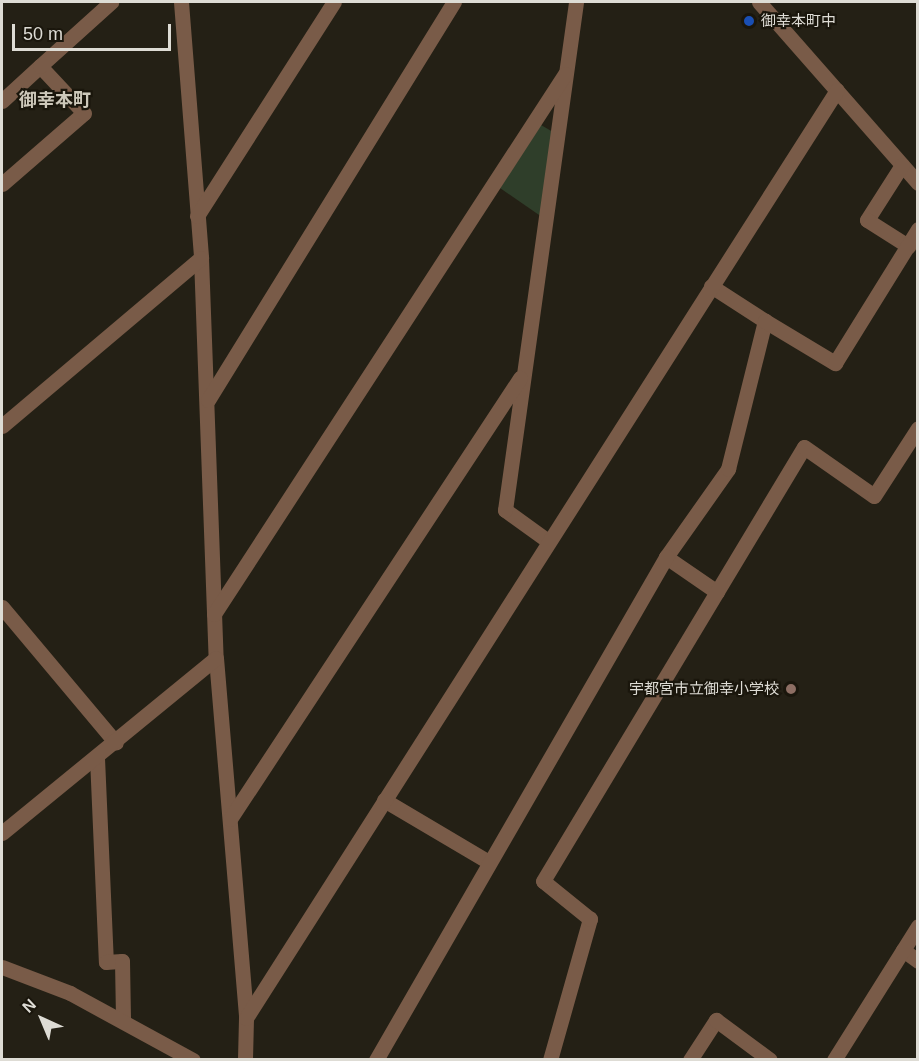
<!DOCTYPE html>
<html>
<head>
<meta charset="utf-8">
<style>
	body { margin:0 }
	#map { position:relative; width:919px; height:1061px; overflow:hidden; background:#242015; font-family:Helvetica,"Noto Sans JP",sans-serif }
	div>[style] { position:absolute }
	.green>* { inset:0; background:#2f3e2a }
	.minor>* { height:15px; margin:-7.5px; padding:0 7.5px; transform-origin:7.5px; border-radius:7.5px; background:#795b48 }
	.dots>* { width:16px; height:16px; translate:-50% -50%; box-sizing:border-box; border:3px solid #1a160c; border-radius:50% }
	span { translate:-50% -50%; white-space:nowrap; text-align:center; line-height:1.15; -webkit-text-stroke:4.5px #1a160c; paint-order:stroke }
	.poi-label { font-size:15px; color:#dedcd5 }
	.left { translate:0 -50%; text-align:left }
	.right { translate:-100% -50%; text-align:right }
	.quarter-label { font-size:18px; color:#cdc8ba; font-weight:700 }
	.frame { position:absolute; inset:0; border:3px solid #dedcd5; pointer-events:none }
	.north { position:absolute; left:12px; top:989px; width:60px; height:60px; -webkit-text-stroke:4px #1a160c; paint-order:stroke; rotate:316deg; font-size:16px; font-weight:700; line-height:24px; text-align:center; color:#dedcd5 }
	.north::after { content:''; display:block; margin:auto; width:21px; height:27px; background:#dedcd5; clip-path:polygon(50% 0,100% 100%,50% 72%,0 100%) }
	.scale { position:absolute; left:12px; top:24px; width:159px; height:27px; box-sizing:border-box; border:3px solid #dedcd5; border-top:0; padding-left:8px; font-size:18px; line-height:21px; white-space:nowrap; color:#dedcd5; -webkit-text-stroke:4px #1a160c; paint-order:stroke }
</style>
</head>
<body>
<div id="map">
	<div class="green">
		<i style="clip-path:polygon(541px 125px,553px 132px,542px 217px,500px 188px)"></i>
	</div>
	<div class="minor">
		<i style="left:181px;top:2px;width:257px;rotate:85.5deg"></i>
		<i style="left:201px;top:258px;width:400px;rotate:87.9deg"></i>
		<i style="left:216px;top:658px;width:361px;rotate:85.2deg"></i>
		<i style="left:246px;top:1018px;width:42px;rotate:91.4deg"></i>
		<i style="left:759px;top:2px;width:241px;rotate:48.7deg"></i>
		<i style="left:2px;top:101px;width:52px;rotate:-42.6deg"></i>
		<i style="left:902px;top:165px;width:65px;rotate:122.5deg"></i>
		<i style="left:867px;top:220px;width:49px;rotate:32.4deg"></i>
		<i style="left:2px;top:184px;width:108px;rotate:-40.9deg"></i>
		<i style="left:84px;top:113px;width:64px;rotate:-133.1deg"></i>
		<i style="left:40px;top:66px;width:96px;rotate:-42deg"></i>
		<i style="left:197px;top:216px;width:254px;rotate:-57.4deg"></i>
		<i style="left:711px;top:286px;width:64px;rotate:32.9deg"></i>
		<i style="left:208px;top:400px;width:468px;rotate:-58.3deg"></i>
		<i style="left:2px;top:426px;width:260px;rotate:-40.2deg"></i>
		<i style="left:548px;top:541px;width:53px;rotate:-144.2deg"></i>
		<i style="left:505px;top:510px;width:513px;rotate:-82.04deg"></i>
		<i style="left:717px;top:592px;width:62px;rotate:-145.5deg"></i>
		<i style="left:666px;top:557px;width:108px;rotate:-54.8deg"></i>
		<i style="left:728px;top:469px;width:153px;rotate:-76deg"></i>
		<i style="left:765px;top:321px;width:82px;rotate:31deg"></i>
		<i style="left:835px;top:363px;width:158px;rotate:-58.2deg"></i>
		<i style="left:2px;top:607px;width:177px;rotate:50deg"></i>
		<i style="left:214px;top:614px;width:644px;rotate:-56.98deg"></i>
		<i style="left:97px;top:758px;width:204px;rotate:87.5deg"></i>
		<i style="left:106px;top:962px;width:16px;rotate:-4deg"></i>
		<i style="left:122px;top:961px;width:60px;rotate:89deg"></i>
		<i style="left:384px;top:800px;width:122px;rotate:30.6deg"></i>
		<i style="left:230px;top:819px;width:528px;rotate:-56.67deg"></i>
		<i style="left:2px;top:833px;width:276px;rotate:-39.3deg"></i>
		<i style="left:903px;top:950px;width:19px;rotate:36deg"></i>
		<i style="left:2px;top:967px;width:73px;rotate:20.9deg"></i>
		<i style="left:70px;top:993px;width:140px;rotate:28.6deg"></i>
		<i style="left:246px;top:1018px;width:1100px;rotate:-57.51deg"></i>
		<i style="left:376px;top:1060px;width:581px;rotate:-60.03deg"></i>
		<i style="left:550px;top:1060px;width:147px;rotate:-74.2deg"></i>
		<i style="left:590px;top:919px;width:60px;rotate:-141deg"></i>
		<i style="left:543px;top:881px;width:506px;rotate:-58.98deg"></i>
		<i style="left:804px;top:447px;width:85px;rotate:35deg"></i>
		<i style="left:874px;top:496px;width:81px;rotate:-57.1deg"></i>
		<i style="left:690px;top:1060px;width:48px;rotate:-57deg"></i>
		<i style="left:716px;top:1020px;width:67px;rotate:36.5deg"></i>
		<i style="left:834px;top:1060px;width:158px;rotate:-57.9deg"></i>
	</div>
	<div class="dots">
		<i style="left:749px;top:21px;background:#1a4fb4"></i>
		<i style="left:791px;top:689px;background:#8d6e63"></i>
	</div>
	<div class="poi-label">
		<span class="left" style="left:761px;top:21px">御幸本町中</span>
		<span class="right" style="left:779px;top:689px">宇都宮市立御幸小学校</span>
	</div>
	<div class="quarter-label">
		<span style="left:55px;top:100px">御幸本町</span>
	</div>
	<div class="frame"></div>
	<div class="north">N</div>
	<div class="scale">50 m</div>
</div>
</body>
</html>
